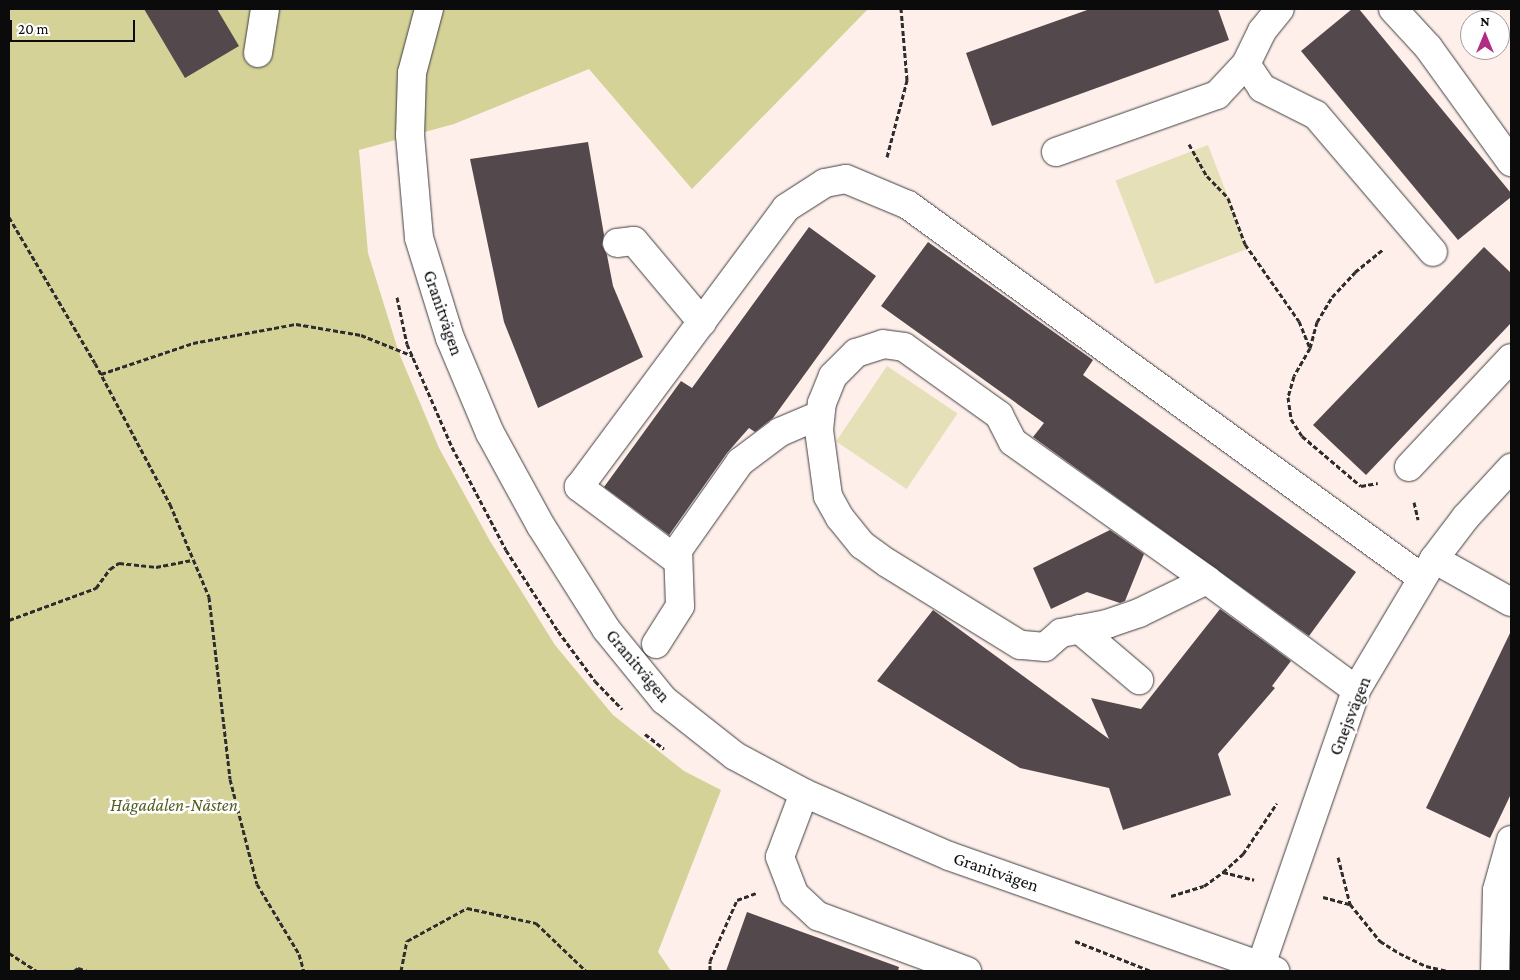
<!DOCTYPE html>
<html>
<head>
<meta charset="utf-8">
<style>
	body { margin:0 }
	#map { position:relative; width:1520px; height:980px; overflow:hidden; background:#feefeb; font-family:"Crimson Pro",serif }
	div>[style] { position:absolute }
	.green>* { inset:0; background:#e5e0b7; transform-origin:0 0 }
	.forest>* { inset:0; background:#d5d298 }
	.building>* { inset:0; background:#53484b }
	.path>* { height:3px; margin-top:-1.5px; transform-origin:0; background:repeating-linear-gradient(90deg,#2d2d2d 0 5px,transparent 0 7.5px) }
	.roads { filter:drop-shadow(0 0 1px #3e3e3e) drop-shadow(0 0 1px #3e3e3e) }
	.minor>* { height:28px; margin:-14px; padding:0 14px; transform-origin:14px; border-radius:14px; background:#fff }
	span { translate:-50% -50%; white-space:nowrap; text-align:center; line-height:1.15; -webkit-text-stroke:5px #fff; paint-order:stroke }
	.street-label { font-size:18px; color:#0b0b0b }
	.park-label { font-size:18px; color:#525e21; font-style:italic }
	.frame { position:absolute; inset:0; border:10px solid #0b0b0b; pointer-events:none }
	.north { position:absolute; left:1460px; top:10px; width:50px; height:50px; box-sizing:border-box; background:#fff; border:1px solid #9d9d9d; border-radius:50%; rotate:0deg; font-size:14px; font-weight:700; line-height:20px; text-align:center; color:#0b0b0b }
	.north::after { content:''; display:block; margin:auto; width:18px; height:22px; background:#b12d82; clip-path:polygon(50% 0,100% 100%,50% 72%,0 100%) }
	.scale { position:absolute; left:10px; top:20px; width:125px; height:22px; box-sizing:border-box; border:2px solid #0b0b0b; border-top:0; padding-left:6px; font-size:15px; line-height:18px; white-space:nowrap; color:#0b0b0b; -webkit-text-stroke:4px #fff; paint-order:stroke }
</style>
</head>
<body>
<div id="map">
	<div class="green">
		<i style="left:1208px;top:145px;width:111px;height:99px;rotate:69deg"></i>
		<i style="left:887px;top:366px;width:85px;height:91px;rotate:34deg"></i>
	</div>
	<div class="forest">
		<i style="clip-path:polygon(9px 9px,868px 9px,692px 189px,589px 69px,454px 124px,359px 150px,368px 253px,399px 353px,439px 448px,490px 541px,555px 645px,613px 715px,684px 771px,721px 790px,658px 952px,671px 971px,9px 971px)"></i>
	</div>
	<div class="building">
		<i style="clip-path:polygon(144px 9px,217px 9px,239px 46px,185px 78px)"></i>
		<i style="clip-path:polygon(1090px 9px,1218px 9px,1229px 40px,992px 126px,966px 53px)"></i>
		<i style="clip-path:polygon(1352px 9px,1359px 9px,1511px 193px,1511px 197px,1458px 240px,1301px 51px)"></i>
		<i style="clip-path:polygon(588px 142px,604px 235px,602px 245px,607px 255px,613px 286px,643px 357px,538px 408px,504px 322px,470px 159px)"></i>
		<i style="clip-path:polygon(809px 227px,876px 276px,773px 418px,755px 432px,749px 428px,727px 453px,669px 535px,604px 487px,681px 381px,692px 388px)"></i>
		<i style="clip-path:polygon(928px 242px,1093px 360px,1083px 375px,1356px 572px,1309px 636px,1033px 437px,1044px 423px,881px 306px)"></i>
		<i style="clip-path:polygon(1484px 247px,1511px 273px,1511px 323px,1366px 475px,1313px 425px)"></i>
		<i style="clip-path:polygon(1110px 530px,1144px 554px,1125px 601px,1120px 603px,1087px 592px,1051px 609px,1033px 568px)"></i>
		<i style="clip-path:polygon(1220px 609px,1291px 661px,1272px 686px,1275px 688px,1218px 754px,1231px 795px,1123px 830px,1109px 788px,1020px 768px,877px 681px,933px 610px,1109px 739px,1091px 698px,1141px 709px)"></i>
		<i style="clip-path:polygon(1511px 631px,1511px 794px,1490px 838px,1426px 808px)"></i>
		<i style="clip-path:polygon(747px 912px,899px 967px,898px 971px,726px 971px)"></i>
	</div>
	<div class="path">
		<i style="left:1189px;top:144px;width:37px;rotate:61deg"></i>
		<i style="left:1207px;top:176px;width:30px;rotate:46deg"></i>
		<i style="left:1228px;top:198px;width:49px;rotate:69.7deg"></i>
		<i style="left:1245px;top:244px;width:94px;rotate:55deg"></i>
		<i style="left:1299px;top:321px;width:29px;rotate:68deg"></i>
		<i style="left:1310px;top:348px;width:32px;rotate:120deg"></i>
		<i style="left:1294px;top:376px;width:22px;rotate:106deg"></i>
		<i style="left:1288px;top:397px;width:22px;rotate:82deg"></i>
		<i style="left:1291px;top:419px;width:20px;rotate:57deg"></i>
		<i style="left:1302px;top:436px;width:77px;rotate:40.3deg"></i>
		<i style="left:1361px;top:486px;width:17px;rotate:-10deg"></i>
		<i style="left:887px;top:157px;width:80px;rotate:-75.4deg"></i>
		<i style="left:907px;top:80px;width:71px;rotate:-94.8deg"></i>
		<i style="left:9px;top:217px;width:169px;rotate:59.5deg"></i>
		<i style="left:95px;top:363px;width:160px;rotate:62deg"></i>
		<i style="left:170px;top:504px;width:101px;rotate:67.2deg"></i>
		<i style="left:209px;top:597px;width:183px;rotate:83.4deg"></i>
		<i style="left:230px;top:779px;width:108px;rotate:75.6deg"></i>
		<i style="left:257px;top:884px;width:82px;rotate:59deg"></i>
		<i style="left:299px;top:954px;width:18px;rotate:74deg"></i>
		<i style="left:397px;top:297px;width:48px;rotate:78deg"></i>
		<i style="left:407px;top:344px;width:112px;rotate:66.4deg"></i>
		<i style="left:452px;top:447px;width:116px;rotate:62.3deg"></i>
		<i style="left:506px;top:550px;width:96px;rotate:57.3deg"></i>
		<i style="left:558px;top:631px;width:62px;rotate:53.5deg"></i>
		<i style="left:595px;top:681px;width:39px;rotate:46deg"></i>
		<i style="left:1310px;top:348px;width:27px;rotate:-75deg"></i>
		<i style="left:1317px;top:322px;width:29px;rotate:-59deg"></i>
		<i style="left:1332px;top:297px;width:34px;rotate:-47deg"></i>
		<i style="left:1355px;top:272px;width:36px;rotate:-39deg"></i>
		<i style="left:101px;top:374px;width:97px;rotate:-18.6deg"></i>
		<i style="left:193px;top:343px;width:105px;rotate:-10.5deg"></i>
		<i style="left:296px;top:324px;width:66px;rotate:9.6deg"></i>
		<i style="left:361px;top:335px;width:56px;rotate:22deg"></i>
		<i style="left:1414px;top:502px;width:18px;rotate:77deg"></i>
		<i style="left:9px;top:620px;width:93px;rotate:-20.2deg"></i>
		<i style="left:96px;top:588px;width:24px;rotate:-54deg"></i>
		<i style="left:110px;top:569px;width:11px;rotate:-34deg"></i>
		<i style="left:119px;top:563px;width:37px;rotate:6deg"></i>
		<i style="left:156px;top:567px;width:38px;rotate:-11deg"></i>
		<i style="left:645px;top:734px;width:24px;rotate:38deg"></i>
		<i style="left:1338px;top:857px;width:49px;rotate:75.7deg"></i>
		<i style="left:1223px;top:872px;width:27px;rotate:-42deg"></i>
		<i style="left:1243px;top:854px;width:61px;rotate:-56.3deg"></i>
		<i style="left:1171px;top:896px;width:34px;rotate:-17deg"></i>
		<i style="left:1204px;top:886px;width:24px;rotate:-36deg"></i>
		<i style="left:1223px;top:872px;width:32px;rotate:14deg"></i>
		<i style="left:1323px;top:897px;width:28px;rotate:15deg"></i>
		<i style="left:1350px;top:904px;width:48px;rotate:51deg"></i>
		<i style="left:1380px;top:941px;width:22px;rotate:32deg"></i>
		<i style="left:1399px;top:953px;width:30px;rotate:26deg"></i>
		<i style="left:1426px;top:966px;width:22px;rotate:13deg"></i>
		<i style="left:1075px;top:941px;width:82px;rotate:21.5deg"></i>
		<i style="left:9px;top:953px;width:33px;rotate:33deg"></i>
		<i style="left:74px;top:971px;width:5px;rotate:-37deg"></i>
		<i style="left:78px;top:968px;width:9px;rotate:18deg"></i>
		<i style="left:401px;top:971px;width:31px;rotate:-79deg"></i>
		<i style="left:407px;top:941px;width:68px;rotate:-28.8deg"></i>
		<i style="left:467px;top:908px;width:71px;rotate:12.3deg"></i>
		<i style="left:536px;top:923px;width:69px;rotate:43.8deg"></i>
		<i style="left:710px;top:971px;width:10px;rotate:-90deg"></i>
		<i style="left:710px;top:961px;width:67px;rotate:-66.1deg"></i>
		<i style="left:737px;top:900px;width:20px;rotate:-20deg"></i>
	</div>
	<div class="roads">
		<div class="minor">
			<i style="left:429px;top:9px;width:66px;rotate:104.9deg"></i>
			<i style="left:412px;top:73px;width:62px;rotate:91.8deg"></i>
			<i style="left:410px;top:135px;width:103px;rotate:85deg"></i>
			<i style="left:419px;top:238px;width:105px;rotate:72.8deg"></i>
			<i style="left:450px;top:338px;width:103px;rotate:67.2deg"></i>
			<i style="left:490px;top:433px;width:106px;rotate:61.3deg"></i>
			<i style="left:541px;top:526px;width:122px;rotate:57.7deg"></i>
			<i style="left:606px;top:629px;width:92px;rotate:50.8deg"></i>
			<i style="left:664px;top:700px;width:90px;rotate:38.3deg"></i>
			<i style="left:735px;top:756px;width:78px;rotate:28.2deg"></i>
			<i style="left:804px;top:793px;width:158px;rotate:23.5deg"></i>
			<i style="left:949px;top:856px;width:346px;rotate:19.4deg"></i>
			<i style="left:1393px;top:9px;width:52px;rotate:47.4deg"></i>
			<i style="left:1428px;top:47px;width:142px;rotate:54.2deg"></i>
			<i style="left:258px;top:53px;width:45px;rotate:-81deg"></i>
			<i style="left:1246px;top:64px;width:29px;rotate:56deg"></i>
			<i style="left:1262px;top:88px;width:60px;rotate:26.6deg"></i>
			<i style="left:1316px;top:115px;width:180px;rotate:49.5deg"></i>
			<i style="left:1056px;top:152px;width:171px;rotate:-19.5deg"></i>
			<i style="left:1217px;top:95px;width:42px;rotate:-46.9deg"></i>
			<i style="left:1246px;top:64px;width:37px;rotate:-64deg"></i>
			<i style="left:1262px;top:31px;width:28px;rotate:-51deg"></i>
			<i style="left:617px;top:243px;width:17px;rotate:-7deg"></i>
			<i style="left:634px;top:241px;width:106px;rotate:50deg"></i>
			<i style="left:1409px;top:467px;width:149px;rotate:-46.9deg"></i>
			<i style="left:1434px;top:559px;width:88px;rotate:29.2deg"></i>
			<i style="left:678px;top:561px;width:124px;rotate:-143.2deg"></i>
			<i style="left:579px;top:487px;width:347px;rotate:-53.4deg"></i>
			<i style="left:786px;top:208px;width:46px;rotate:-32.7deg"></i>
			<i style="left:825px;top:183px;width:21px;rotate:-11deg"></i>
			<i style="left:846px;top:179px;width:67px;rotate:22.8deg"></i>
			<i style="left:908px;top:205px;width:635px;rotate:35.97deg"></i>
			<i style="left:1207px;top:580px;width:76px;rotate:154.1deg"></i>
			<i style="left:1139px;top:613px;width:34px;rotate:161deg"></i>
			<i style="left:1107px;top:624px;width:47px;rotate:168.9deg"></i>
			<i style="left:1061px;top:633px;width:21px;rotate:139deg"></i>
			<i style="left:1045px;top:647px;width:25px;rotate:-175deg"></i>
			<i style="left:1020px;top:645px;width:156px;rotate:-148.3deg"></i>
			<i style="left:887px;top:563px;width:31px;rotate:-144deg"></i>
			<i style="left:862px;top:545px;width:35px;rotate:-129deg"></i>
			<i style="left:840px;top:518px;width:25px;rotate:-119deg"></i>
			<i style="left:828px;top:496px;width:67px;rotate:-97.8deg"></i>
			<i style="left:819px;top:430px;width:27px;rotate:-84deg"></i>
			<i style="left:822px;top:403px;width:29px;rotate:-68deg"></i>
			<i style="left:833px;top:376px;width:33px;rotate:-45deg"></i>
			<i style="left:856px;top:353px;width:28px;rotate:-18deg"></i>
			<i style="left:883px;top:344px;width:21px;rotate:8deg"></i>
			<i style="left:904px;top:347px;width:117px;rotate:35.6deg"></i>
			<i style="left:999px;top:415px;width:30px;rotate:63deg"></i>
			<i style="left:1013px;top:442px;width:238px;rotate:35.4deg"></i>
			<i style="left:1207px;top:580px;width:185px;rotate:36.4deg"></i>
			<i style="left:1079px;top:629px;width:79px;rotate:40.4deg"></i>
			<i style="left:656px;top:644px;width:45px;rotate:-57.7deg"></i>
			<i style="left:680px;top:606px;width:56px;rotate:-92deg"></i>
			<i style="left:678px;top:550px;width:108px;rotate:-54.8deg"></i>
			<i style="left:740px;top:462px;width:50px;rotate:-36.9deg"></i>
			<i style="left:780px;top:432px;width:43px;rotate:-23deg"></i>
			<i style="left:804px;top:793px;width:68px;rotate:110.6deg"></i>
			<i style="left:780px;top:857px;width:40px;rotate:69deg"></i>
			<i style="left:794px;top:894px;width:33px;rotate:43deg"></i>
			<i style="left:818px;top:916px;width:159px;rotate:20.3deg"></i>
			<i style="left:1260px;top:968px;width:294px;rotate:-70.9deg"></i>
			<i style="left:1356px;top:690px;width:152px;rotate:-59.2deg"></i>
			<i style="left:1434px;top:559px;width:53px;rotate:-52.7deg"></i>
			<i style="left:1466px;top:517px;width:67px;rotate:-47.4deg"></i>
			<i style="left:1495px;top:971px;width:81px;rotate:-88.6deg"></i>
			<i style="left:1497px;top:890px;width:52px;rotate:-74.4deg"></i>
		</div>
	</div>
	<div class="street-label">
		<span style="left:443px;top:313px;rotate:71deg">Granitvägen</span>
		<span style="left:638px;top:666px;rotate:50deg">Granitvägen</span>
		<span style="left:1350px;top:716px;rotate:-68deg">Gnejsvägen</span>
		<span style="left:996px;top:872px;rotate:19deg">Granitvägen</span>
	</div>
	<div class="park-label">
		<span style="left:174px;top:805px">Hågadalen-Nåsten</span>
	</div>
	<div class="frame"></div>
	<div class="north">N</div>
	<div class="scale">20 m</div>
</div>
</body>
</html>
